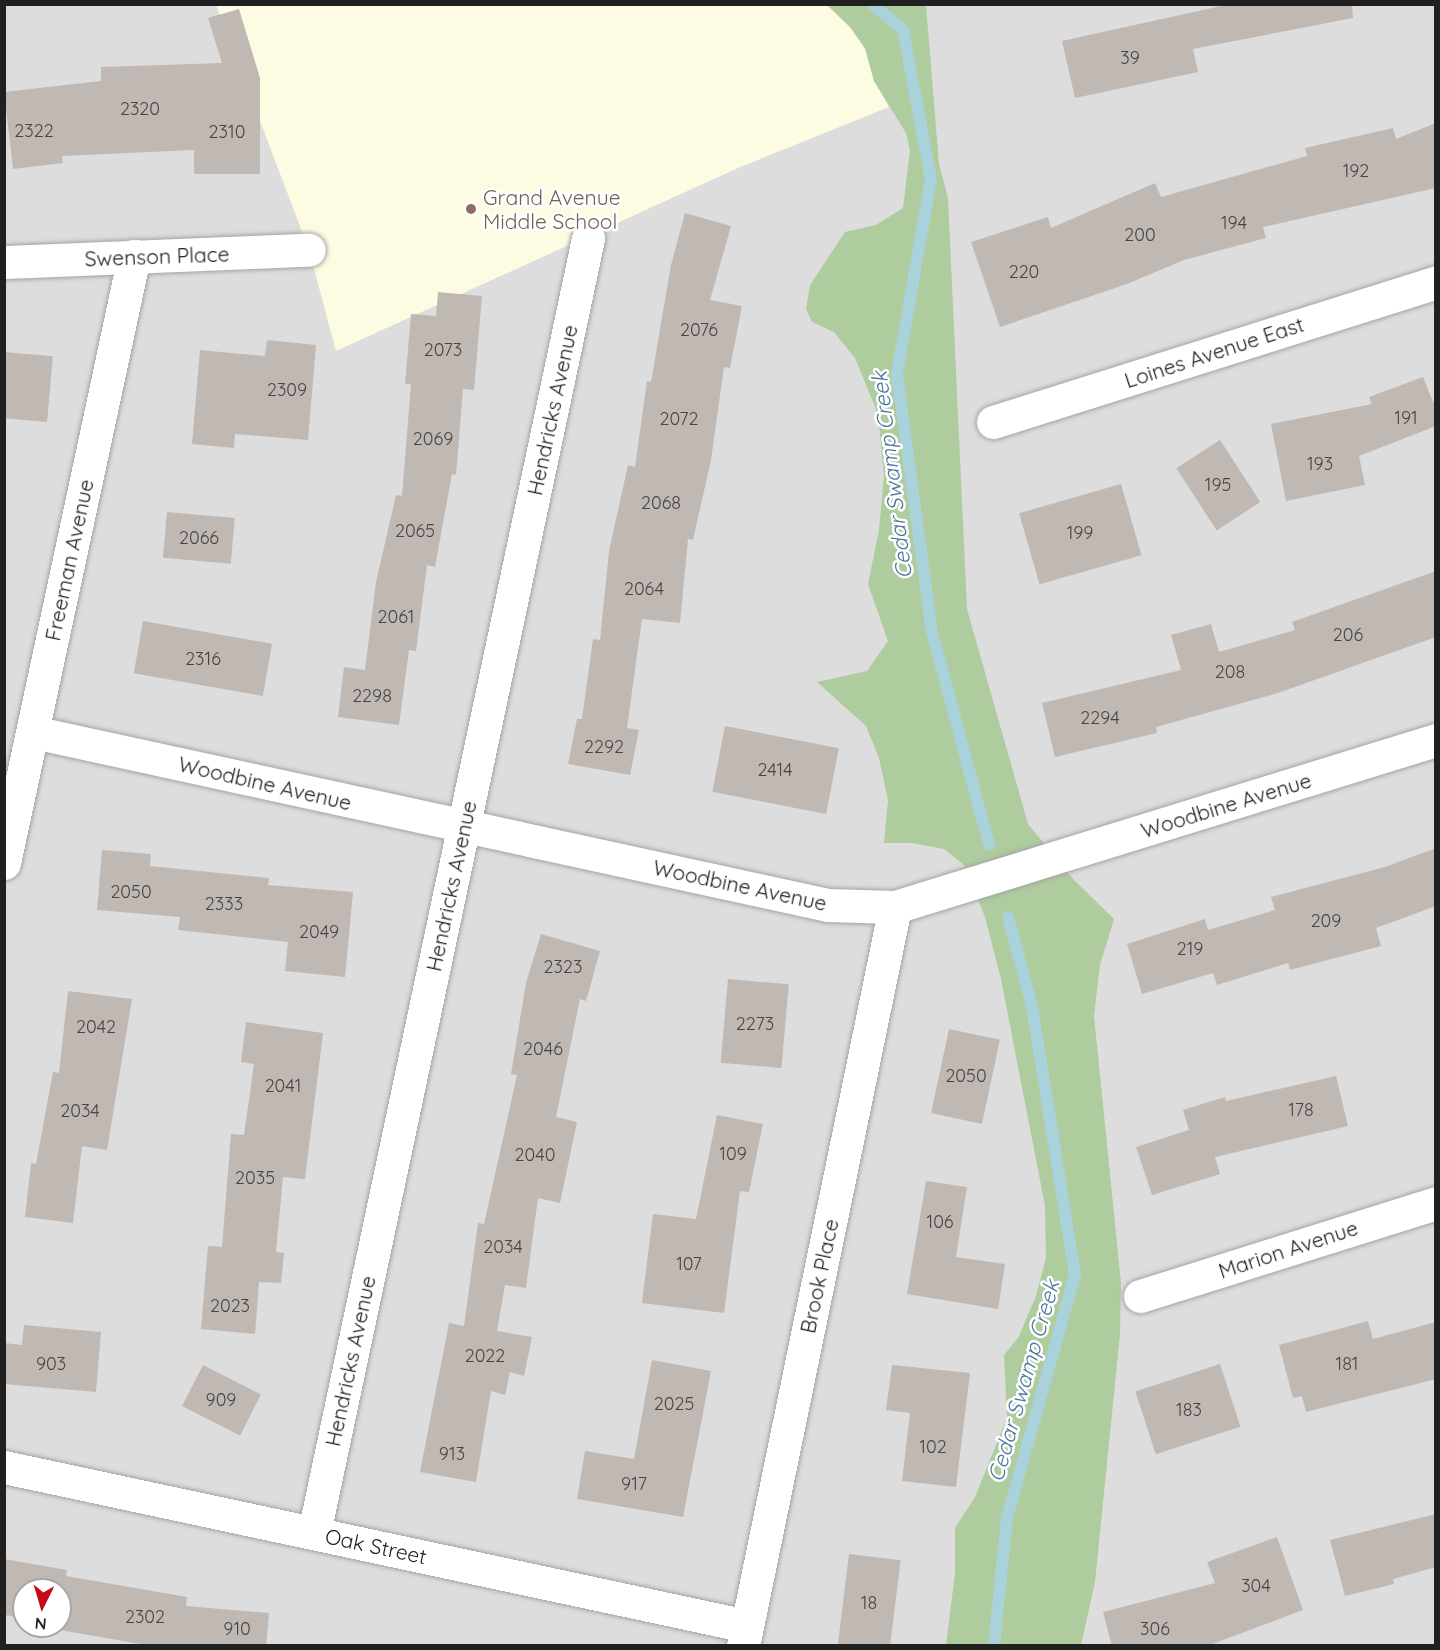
<!DOCTYPE html>
<html>
<head>
<meta charset="utf-8">
<style>
	body { margin:0 }
	#map { position:relative; width:1440px; height:1650px; overflow:hidden; background:#f0ece6; font-family:Quicksand,sans-serif }
	div>[style] { position:absolute }
	.residential>* { inset:0; background:#ddd }
	.education>* { inset:0; background:#fdfce2 }
	.forest>* { inset:0; background:#aecc9e }
	.stream>* { height:12px; margin:-6px; padding:0 6px; transform-origin:6px; border-radius:6px; background:#aad2da }
	.building>* { inset:0; background:#c0b8b3; transform-origin:0 0 }
	.roads { filter:drop-shadow(0 0 2px #a4a4a4) drop-shadow(0 0 2px #a4a4a4) }
	.street>* { height:33px; margin:-16.5px; padding:0 16.5px; transform-origin:16.5px; border-radius:16.5px; background:#fff }
	.dots>* { width:16px; height:16px; translate:-50% -50%; box-sizing:border-box; border:3px solid #fff; border-radius:50% }
	span { translate:-50% -50%; white-space:nowrap; text-align:center; line-height:1.15; -webkit-text-stroke:5px #fff; paint-order:stroke }
	.number-label { font-size:18px; color:#484645 }
	.number-label span { -webkit-text-stroke-width:0 }
	.education-label { font-size:21px; color:#785e54 }
	.left { translate:0 -50%; text-align:left }
	.street-label { font-size:21px; color:#202020 }
	.water-label { font-size:22px; color:#4b779b; font-style:italic }
	.frame { position:absolute; inset:0; border:6px solid #202020; pointer-events:none }
	.north { position:absolute; left:12px; top:1578px; width:60px; height:60px; box-sizing:border-box; background:#fff; border:2px solid #a6a6a6; border-radius:50%; rotate:185deg; font-size:16px; font-weight:700; line-height:24px; text-align:center; color:#202020 }
	.north::after { content:''; display:block; margin:auto; width:21px; height:27px; background:#c30c16; clip-path:polygon(50% 0,100% 100%,50% 72%,0 100%) }
</style>
</head>
<body>
<div id="map">
	<div class="residential">
		<i style="clip-path:polygon(evenodd,5px 5px,1435px 5px,1435px 1645px,5px 1646px,5px 5px,24px 1590px,60px 1590px,60px 1626px,24px 1626px,24px 1590px)"></i>
	</div>
	<div class="education">
		<i style="clip-path:polygon(216px 5px,827px 5px,850px 27px,865px 49px,874px 81px,889px 107px,738px 168px,336px 351px,309px 250px)"></i>
	</div>
	<div class="forest">
		<i style="clip-path:polygon(827px 5px,926px 5px,939px 164px,948px 198px,967px 609px,1028px 824px,1074px 880px,1114px 919px,1100px 965px,1094px 1016px,1121px 1283px,1120px 1334px,1095px 1582px,1081px 1645px,946px 1645px,955px 1573px,955px 1528px,975px 1497px,1007px 1418px,1004px 1355px,1018px 1338px,1036px 1296px,1046px 1258px,1045px 1206px,1001px 979px,985px 917px,964px 865px,944px 849px,912px 843px,884px 843px,888px 800px,879px 758px,866px 726px,817px 682px,867px 671px,888px 641px,868px 584px,879px 530px,884px 476px,878px 414px,855px 358px,834px 332px,812px 322px,806px 309px,810px 285px,845px 232px,876px 225px,903px 208px,910px 150px,906px 133px,874px 81px,865px 48px,850px 27px)"></i>
	</div>
	<div class="stream">
		<i style="left:872px;top:4px;width:40px;rotate:40deg"></i>
		<i style="left:903px;top:30px;width:152px;rotate:79.4deg"></i>
		<i style="left:931px;top:179px;width:198px;rotate:99.9deg"></i>
		<i style="left:897px;top:374px;width:260px;rotate:82.3deg"></i>
		<i style="left:932px;top:632px;width:220px;rotate:75deg"></i>
		<i style="left:994px;top:1646px;width:129px;rotate:-84.2deg"></i>
		<i style="left:1007px;top:1518px;width:252px;rotate:-74.4deg"></i>
		<i style="left:1075px;top:1275px;width:272px;rotate:-99.1deg"></i>
		<i style="left:1032px;top:1006px;width:92px;rotate:-105.1deg"></i>
	</div>
	<div class="building">
		<i style="clip-path:polygon(1230px 4px,1352px 4px,1353px 18px,1193px 49px,1198px 72px,1075px 98px,1062px 41px)"></i>
		<i style="clip-path:polygon(239px 9px,260px 78px,260px 174px,194px 174px,194px 150px,62px 156px,63px 163px,13px 169px,4px 92px,101px 81px,101px 67px,222px 63px,208px 18px)"></i>
		<i style="clip-path:polygon(1436px 123px,1436px 188px,1263px 227px,1266px 238px,1184px 260px,1127px 284px,1000px 327px,971px 242px,1048px 217px,1051px 228px,1155px 183px,1161px 197px,1307px 156px,1305px 148px,1393px 128px,1396px 139px)"></i>
		<i style="clip-path:polygon(685px 213px,731px 226px,710px 300px,742px 306px,730px 368px,724px 367px,711px 460px,693px 540px,688px 539px,680px 623px,642px 619px,627px 728px,639px 730px,630px 775px,568px 764px,577px 719px,582px 719px,593px 639px,600px 640px,609px 551px,628px 465px,635px 467px,647px 381px,651px 382px,671px 265px)"></i>
		<i style="clip-path:polygon(438px 292px,482px 296px,474px 390px,463px 389px,456px 475px,452px 474px,435px 567px,427px 565px,416px 651px,409px 650px,399px 725px,338px 717px,344px 667px,365px 670px,376px 582px,396px 495px,402px 496px,411px 384px,405px 384px,411px 314px,436px 316px)"></i>
		<i style="clip-path:polygon(267px 340px,316px 345px,308px 440px,235px 434px,234px 448px,192px 444px,200px 350px,265px 356px)"></i>
		<i style="left:4px;top:352px;width:49px;height:66px;rotate:5deg"></i>
		<i style="clip-path:polygon(1423px 377px,1436px 409px,1436px 426px,1359px 456px,1365px 485px,1286px 501px,1271px 424px,1372px 404px,1369px 397px)"></i>
		<i style="left:1220px;top:440px;width:74px;height:52px;rotate:57deg"></i>
		<i style="left:1121px;top:484px;width:74px;height:106px;rotate:74deg"></i>
		<i style="left:167px;top:512px;width:68px;height:46px;rotate:5deg"></i>
		<i style="clip-path:polygon(1436px 571px,1436px 637px,1278px 693px,1156px 727px,1157px 733px,1055px 757px,1042px 703px,1181px 670px,1171px 635px,1211px 624px,1219px 652px,1295px 630px,1292px 622px)"></i>
		<i style="left:143px;top:621px;width:131px;height:53px;rotate:10deg"></i>
		<i style="left:725px;top:726px;width:116px;height:67px;rotate:11deg"></i>
		<i style="clip-path:polygon(1436px 848px,1436px 906px,1376px 928px,1381px 946px,1290px 970px,1288px 963px,1217px 985px,1213px 973px,1142px 994px,1127px 944px,1205px 919px,1208px 930px,1275px 910px,1271px 897px,1385px 867px)"></i>
		<i style="clip-path:polygon(102px 850px,151px 854px,150px 866px,269px 878px,268px 885px,353px 892px,345px 977px,285px 971px,288px 942px,178px 930px,180px 917px,97px 910px)"></i>
		<i style="clip-path:polygon(541px 934px,600px 951px,586px 1001px,580px 999px,556px 1117px,577px 1122px,560px 1203px,538px 1198px,526px 1288px,505px 1285px,497px 1331px,532px 1337px,524px 1376px,510px 1372px,505px 1395px,491px 1391px,476px 1482px,420px 1472px,449px 1323px,464px 1326px,478px 1223px,484px 1224px,517px 1075px,511px 1074px,526px 983px)"></i>
		<i style="left:728px;top:979px;width:61px;height:84px;rotate:5deg"></i>
		<i style="clip-path:polygon(68px 991px,132px 999px,107px 1150px,82px 1146px,73px 1223px,25px 1217px,31px 1163px,36px 1164px,53px 1072px,59px 1073px)"></i>
		<i style="clip-path:polygon(246px 1022px,323px 1033px,305px 1179px,283px 1177px,276px 1252px,284px 1253px,281px 1283px,259px 1282px,255px 1334px,201px 1329px,208px 1246px,222px 1247px,231px 1134px,244px 1135px,254px 1064px,241px 1062px)"></i>
		<i style="left:949px;top:1029px;width:52px;height:86px;rotate:12deg"></i>
		<i style="clip-path:polygon(1336px 1076px,1348px 1126px,1215px 1157px,1220px 1174px,1152px 1195px,1136px 1147px,1189px 1130px,1183px 1110px,1225px 1097px,1226px 1101px)"></i>
		<i style="clip-path:polygon(717px 1115px,763px 1124px,749px 1192px,740px 1191px,724px 1313px,642px 1303px,653px 1214px,696px 1219px)"></i>
		<i style="clip-path:polygon(926px 1181px,967px 1187px,956px 1257px,1005px 1264px,998px 1309px,907px 1294px)"></i>
		<i style="clip-path:polygon(1368px 1321px,1373px 1339px,1436px 1322px,1436px 1379px,1306px 1412px,1302px 1396px,1293px 1398px,1279px 1345px)"></i>
		<i style="clip-path:polygon(24px 1325px,101px 1332px,96px 1392px,4px 1384px,4px 1343px,22px 1345px)"></i>
		<i style="clip-path:polygon(652px 1360px,711px 1371px,683px 1517px,577px 1499px,585px 1451px,634px 1459px)"></i>
		<i style="left:1220px;top:1364px;width:66px;height:89px;rotate:72deg"></i>
		<i style="left:203px;top:1365px;width:65px;height:46px;rotate:27deg"></i>
		<i style="clip-path:polygon(892px 1365px,970px 1373px,956px 1487px,902px 1481px,910px 1413px,886px 1410px)"></i>
		<i style="clip-path:polygon(1436px 1514px,1436px 1567px,1393px 1579px,1394px 1584px,1345px 1596px,1330px 1540px)"></i>
		<i style="clip-path:polygon(1277px 1537px,1303px 1610px,1207px 1646px,1112px 1646px,1103px 1612px,1215px 1583px,1207px 1562px)"></i>
		<i style="left:849px;top:1554px;width:52px;height:93px;rotate:7deg"></i>
		<i style="clip-path:polygon(4px 1559px,67px 1570px,66px 1576px,187px 1597px,186px 1606px,269px 1613px,266px 1646px,152px 1646px,60px 1630px,60px 1590px,24px 1590px,24px 1618px,4px 1615px)"></i>
	</div>
	<div class="roads">
		<div class="street">
			<i style="left:4px;top:262px;width:305px;rotate:-2.3deg"></i>
			<i style="left:993px;top:422px;width:465px;rotate:-17.5deg"></i>
			<i style="left:33px;top:732px;width:814px;rotate:12.28deg"></i>
			<i style="left:828px;top:905px;width:67px;rotate:1.7deg"></i>
			<i style="left:895px;top:907px;width:566px;rotate:-17.15deg"></i>
			<i style="left:4px;top:863px;width:621px;rotate:-77.91deg"></i>
			<i style="left:1140px;top:1296px;width:310px;rotate:-17.4deg"></i>
			<i style="left:4px;top:1467px;width:760px;rotate:12.08deg"></i>
			<i style="left:314px;top:1533px;width:1324px;rotate:-78.05deg"></i>
			<i style="left:743px;top:1646px;width:754px;rotate:-78.38deg"></i>
		</div>
	</div>
	<div class="dots">
		<i style="left:471px;top:209px;background:#8d6e63"></i>
	</div>
	<div class="number-label">
		<span style="left:1130px;top:58px">39</span>
		<span style="left:140px;top:109px">2320</span>
		<span style="left:34px;top:131px">2322</span>
		<span style="left:227px;top:132px">2310</span>
		<span style="left:1356px;top:171px">192</span>
		<span style="left:1234px;top:223px">194</span>
		<span style="left:1140px;top:235px">200</span>
		<span style="left:1024px;top:272px">220</span>
		<span style="left:699px;top:330px">2076</span>
		<span style="left:443px;top:350px">2073</span>
		<span style="left:287px;top:390px">2309</span>
		<span style="left:1406px;top:418px">191</span>
		<span style="left:679px;top:419px">2072</span>
		<span style="left:433px;top:439px">2069</span>
		<span style="left:1320px;top:464px">193</span>
		<span style="left:1218px;top:485px">195</span>
		<span style="left:661px;top:503px">2068</span>
		<span style="left:415px;top:531px">2065</span>
		<span style="left:1080px;top:533px">199</span>
		<span style="left:199px;top:538px">2066</span>
		<span style="left:644px;top:589px">2064</span>
		<span style="left:396px;top:617px">2061</span>
		<span style="left:1348px;top:635px">206</span>
		<span style="left:203px;top:659px">2316</span>
		<span style="left:1230px;top:672px">208</span>
		<span style="left:372px;top:696px">2298</span>
		<span style="left:1100px;top:718px">2294</span>
		<span style="left:604px;top:747px">2292</span>
		<span style="left:775px;top:770px">2414</span>
		<span style="left:131px;top:892px">2050</span>
		<span style="left:224px;top:904px">2333</span>
		<span style="left:1326px;top:921px">209</span>
		<span style="left:319px;top:932px">2049</span>
		<span style="left:1190px;top:949px">219</span>
		<span style="left:563px;top:967px">2323</span>
		<span style="left:755px;top:1024px">2273</span>
		<span style="left:96px;top:1027px">2042</span>
		<span style="left:543px;top:1049px">2046</span>
		<span style="left:966px;top:1076px">2050</span>
		<span style="left:283px;top:1086px">2041</span>
		<span style="left:1301px;top:1110px">178</span>
		<span style="left:80px;top:1111px">2034</span>
		<span style="left:733px;top:1154px">109</span>
		<span style="left:535px;top:1155px">2040</span>
		<span style="left:255px;top:1178px">2035</span>
		<span style="left:940px;top:1222px">106</span>
		<span style="left:503px;top:1247px">2034</span>
		<span style="left:689px;top:1264px">107</span>
		<span style="left:230px;top:1306px">2023</span>
		<span style="left:485px;top:1356px">2022</span>
		<span style="left:51px;top:1364px">903</span>
		<span style="left:1347px;top:1364px">181</span>
		<span style="left:221px;top:1400px">909</span>
		<span style="left:674px;top:1404px">2025</span>
		<span style="left:1189px;top:1410px">183</span>
		<span style="left:933px;top:1447px">102</span>
		<span style="left:452px;top:1454px">913</span>
		<span style="left:634px;top:1484px">917</span>
		<span style="left:1256px;top:1586px">304</span>
		<span style="left:869px;top:1603px">18</span>
		<span style="left:145px;top:1617px">2302</span>
		<span style="left:237px;top:1629px">910</span>
		<span style="left:1155px;top:1629px">306</span>
	</div>
	<div class="education-label">
		<span class="left" style="left:483px;top:209px">Grand Avenue<br>Middle School</span>
	</div>
	<div class="street-label">
		<span style="left:157px;top:256px;rotate:-2deg">Swenson Place</span>
		<span style="left:1214px;top:352px;rotate:-18deg">Loines Avenue East</span>
		<span style="left:552px;top:410px;rotate:-78deg">Hendricks Avenue</span>
		<span style="left:69px;top:560px;rotate:-78deg">Freeman Avenue</span>
		<span style="left:265px;top:783px;rotate:13deg">Woodbine Avenue</span>
		<span style="left:1226px;top:805px;rotate:-17deg">Woodbine Avenue</span>
		<span style="left:740px;top:885px;rotate:12deg">Woodbine Avenue</span>
		<span style="left:451px;top:886px;rotate:-78deg">Hendricks Avenue</span>
		<span style="left:1288px;top:1249px;rotate:-18deg">Marion Avenue</span>
		<span style="left:819px;top:1276px;rotate:-78deg">Brook Place</span>
		<span style="left:350px;top:1361px;rotate:-78deg">Hendricks Avenue</span>
		<span style="left:376px;top:1546px;rotate:12deg">Oak Street</span>
	</div>
	<div class="water-label">
		<span style="left:892px;top:475px;rotate:-97deg">Cedar Swamp Creek</span>
		<span style="left:1024px;top:1381px;rotate:-74deg">Cedar Swamp Creek</span>
	</div>
	<div class="frame"></div>
	<div class="north">N</div>
</div>
</body>
</html>
